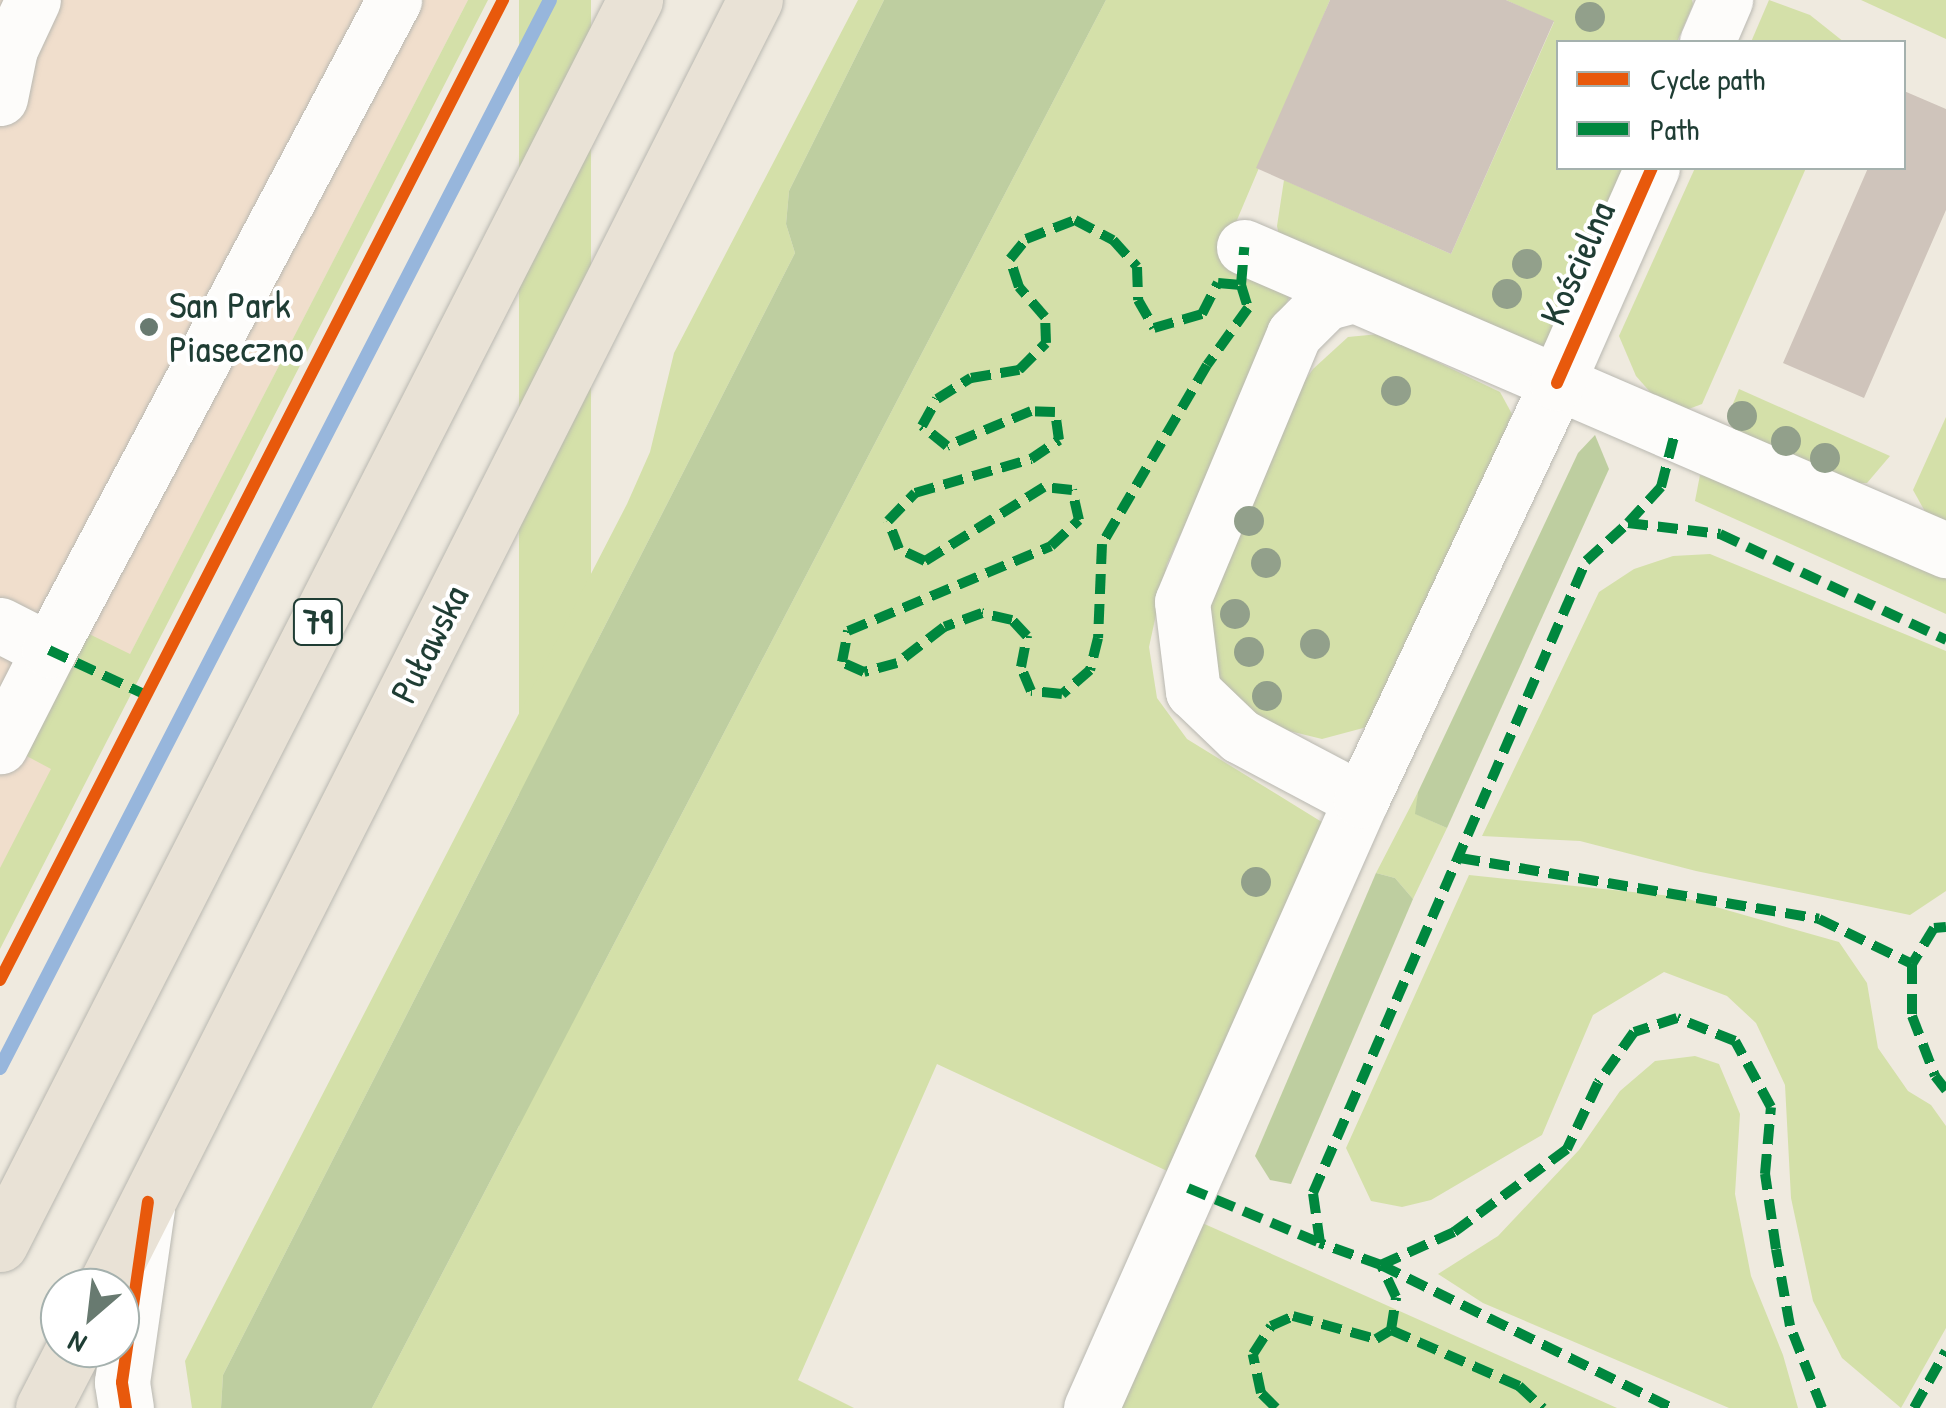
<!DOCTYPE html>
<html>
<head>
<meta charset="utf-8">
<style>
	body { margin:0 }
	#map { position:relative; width:1946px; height:1408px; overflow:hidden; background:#efeadf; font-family:"Patrick Hand",sans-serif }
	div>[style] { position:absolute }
	.built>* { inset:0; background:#f0decc }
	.green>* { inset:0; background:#d4e0a9; transform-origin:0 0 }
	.forest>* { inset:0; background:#becea0 }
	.stream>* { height:14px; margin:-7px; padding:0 7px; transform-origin:7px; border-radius:7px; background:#97b6dc }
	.building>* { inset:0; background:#cfc4bb }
	.roads { filter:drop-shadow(0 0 2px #b9b8b1) drop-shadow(0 0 2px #b9b8b1) }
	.minor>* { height:55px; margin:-27.5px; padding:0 27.5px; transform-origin:27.5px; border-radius:27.5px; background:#fdfcfa }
	.major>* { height:55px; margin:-27.5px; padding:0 27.5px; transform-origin:27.5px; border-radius:27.5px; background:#e9e2d6 }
	.quiet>* { height:10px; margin-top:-5px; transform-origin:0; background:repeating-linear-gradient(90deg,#00873e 0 20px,transparent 0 30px) }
	.cycleway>* { height:12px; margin:-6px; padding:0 6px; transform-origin:6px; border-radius:6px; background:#e8590c }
	.trees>* { width:30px; height:30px; margin:-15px; border-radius:50%; background:#92a08b }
	.dots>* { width:28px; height:28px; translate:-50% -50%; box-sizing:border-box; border:5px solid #fff; border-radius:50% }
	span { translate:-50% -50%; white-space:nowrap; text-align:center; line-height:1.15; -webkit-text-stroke:8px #fff; paint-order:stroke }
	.shield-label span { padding:2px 8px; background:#fff; border:2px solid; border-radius:8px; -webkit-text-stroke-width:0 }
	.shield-label { font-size:35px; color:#1f3d34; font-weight:700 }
	.street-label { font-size:38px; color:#1f3d34 }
	.poi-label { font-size:38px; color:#1f3d34 }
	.left { translate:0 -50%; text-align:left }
	.legend { position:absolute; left:1556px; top:40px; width:350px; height:130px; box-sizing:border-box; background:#fff; border:2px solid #a5b1ae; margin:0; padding:12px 18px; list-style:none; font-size:30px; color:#1f3d34 }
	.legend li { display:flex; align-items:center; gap:20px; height:50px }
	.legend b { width:50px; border:2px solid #a5b1ae }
	.north { position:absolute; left:40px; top:1268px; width:100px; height:100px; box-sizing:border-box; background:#fff; border:2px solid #a5b1ae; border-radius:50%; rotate:208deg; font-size:28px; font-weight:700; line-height:40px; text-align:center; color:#1f3d34 }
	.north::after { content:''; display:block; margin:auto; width:35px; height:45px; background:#687a70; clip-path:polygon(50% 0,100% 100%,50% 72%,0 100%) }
</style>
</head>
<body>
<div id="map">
	<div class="built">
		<i style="clip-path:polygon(0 0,468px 0,0 906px)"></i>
	</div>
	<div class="green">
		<i style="clip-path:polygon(468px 0,488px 0,0 949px,0 868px,51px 769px,21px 753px,83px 631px,130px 654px)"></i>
		<i style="left:519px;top:0;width:72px;height:1136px"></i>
		<i style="clip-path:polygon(858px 0,884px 0,789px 191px,786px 224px,795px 253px,223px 1375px,221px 1408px,192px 1408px,185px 1361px,627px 504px,650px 452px,674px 353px)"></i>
		<i style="clip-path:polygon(1106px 0,1330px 0,1223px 253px,1294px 287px,1167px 564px,1149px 647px,1157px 698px,1187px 739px,1325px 824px,1178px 1176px,937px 1064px,798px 1380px,854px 1408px,372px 1408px)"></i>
		<i style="clip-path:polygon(1506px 0,1692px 0,1693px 4px,1677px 42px,1558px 42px,1558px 168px,1623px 168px,1545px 351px,1281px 245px,1277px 226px,1284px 180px,1451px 254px,1554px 22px)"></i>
		<i style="clip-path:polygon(1769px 0,1810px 15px,1844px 42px,1751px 42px)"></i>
		<i style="clip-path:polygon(1861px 0,1946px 0,1946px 39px)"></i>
		<i style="clip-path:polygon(1695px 168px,1806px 168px,1702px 404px,1686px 410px,1658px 401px,1636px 376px,1619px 336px)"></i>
		<i style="clip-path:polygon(1379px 334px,1500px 392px,1512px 414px,1382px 723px,1322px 739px,1261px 724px,1219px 686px,1199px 620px,1274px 425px,1313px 369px,1348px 337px)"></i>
		<i style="clip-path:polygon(1739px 389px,1890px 456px,1867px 483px,1842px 483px,1736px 434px,1730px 411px)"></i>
		<i style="clip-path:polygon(1946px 417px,1946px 528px,1927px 515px,1913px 490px)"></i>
		<i style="clip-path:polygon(1700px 475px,1720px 479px,1946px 579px,1946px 614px,1695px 501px)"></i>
		<i style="clip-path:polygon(1710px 554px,1946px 651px,1946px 891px,1910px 915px,1696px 871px,1580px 841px,1482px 836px,1599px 592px,1634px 569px,1673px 556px)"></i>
		<i style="clip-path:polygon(1418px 792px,1416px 814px,1447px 828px,1413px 899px,1395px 878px,1376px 873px)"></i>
		<i style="clip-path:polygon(1469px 875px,1681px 897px,1839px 942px,1867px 983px,1878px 1048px,1908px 1091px,1931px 1105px,1946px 1126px,1946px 1328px,1901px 1408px,1842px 1358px,1813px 1301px,1791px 1198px,1785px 1085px,1756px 1023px,1727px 996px,1664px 972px,1593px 1015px,1542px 1135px,1431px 1200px,1402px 1207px,1371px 1201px,1346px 1148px)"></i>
		<i style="clip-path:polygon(1695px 1056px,1719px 1064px,1740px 1114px,1735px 1194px,1751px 1276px,1783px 1355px,1798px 1408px,1729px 1408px,1483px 1303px,1438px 1274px,1498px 1236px,1579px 1150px,1620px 1091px,1655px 1061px)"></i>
		<i style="clip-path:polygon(1200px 1222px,1617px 1408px,1115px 1408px)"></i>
	</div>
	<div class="forest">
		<i style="clip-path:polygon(884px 0,1106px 0,372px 1408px,221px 1408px,223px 1375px,795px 253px,786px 224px,789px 191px)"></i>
		<i style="clip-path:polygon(1595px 435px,1609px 469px,1447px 828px,1415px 814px,1418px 792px,1578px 453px)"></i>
		<i style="clip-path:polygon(1376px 873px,1395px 878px,1413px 899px,1291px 1184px,1270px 1180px,1255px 1156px)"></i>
	</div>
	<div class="stream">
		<i style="left:0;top:1068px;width:1201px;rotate:-62.75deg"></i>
	</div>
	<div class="building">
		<i style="clip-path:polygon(1330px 0,1506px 0,1554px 21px,1451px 254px,1256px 168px)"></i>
		<i style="clip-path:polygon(1904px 91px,1946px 109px,1946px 210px,1864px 398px,1783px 363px,1868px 168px,1904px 168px)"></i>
	</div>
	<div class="roads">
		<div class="minor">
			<i style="left:1707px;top:42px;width:46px;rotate:-66.8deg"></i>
			<i style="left:0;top:98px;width:50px;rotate:-78.5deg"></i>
			<i style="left:10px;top:49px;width:54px;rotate:-64.9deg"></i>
			<i style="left:1244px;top:247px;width:765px;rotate:23.35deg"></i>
			<i style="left:1354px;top:295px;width:30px;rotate:165deg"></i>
			<i style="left:1325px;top:303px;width:44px;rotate:135deg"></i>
			<i style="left:1294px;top:334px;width:290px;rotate:112.7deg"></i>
			<i style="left:1182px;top:602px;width:90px;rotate:83deg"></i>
			<i style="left:1193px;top:691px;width:65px;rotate:43.8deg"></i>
			<i style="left:1240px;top:736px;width:137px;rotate:27.9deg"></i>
			<i style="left:0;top:625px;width:55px;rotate:27deg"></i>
			<i style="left:49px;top:650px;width:108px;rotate:117deg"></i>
			<i style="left:49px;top:650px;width:736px;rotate:-62.04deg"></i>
			<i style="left:126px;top:1408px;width:26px;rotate:-99deg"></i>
			<i style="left:122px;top:1382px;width:176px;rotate:-81.8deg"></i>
			<i style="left:1091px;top:1408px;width:665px;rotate:-66.06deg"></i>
			<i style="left:1361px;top:800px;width:461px;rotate:-64.8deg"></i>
			<i style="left:1557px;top:383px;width:235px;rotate:-66.2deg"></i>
		</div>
		<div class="major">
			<i style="left:0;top:1244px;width:1397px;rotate:-62.96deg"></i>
			<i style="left:104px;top:1288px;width:1443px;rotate:-63.19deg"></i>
			<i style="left:43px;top:1408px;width:68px;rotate:-62.7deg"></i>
		</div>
	</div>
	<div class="quiet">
		<i style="left:1075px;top:220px;width:43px;rotate:27.8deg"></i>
		<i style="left:1113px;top:240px;width:36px;rotate:48deg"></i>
		<i style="left:1137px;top:267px;width:33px;rotate:88deg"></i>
		<i style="left:1138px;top:300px;width:32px;rotate:60deg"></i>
		<i style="left:1154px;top:328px;width:50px;rotate:-16.3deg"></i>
		<i style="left:1202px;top:314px;width:35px;rotate:-63deg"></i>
		<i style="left:1218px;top:283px;width:23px;rotate:5deg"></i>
		<i style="left:1241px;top:285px;width:24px;rotate:73deg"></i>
		<i style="left:1248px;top:308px;width:70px;rotate:125.7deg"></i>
		<i style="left:1207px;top:365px;width:208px;rotate:120.4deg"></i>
		<i style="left:1102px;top:544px;width:94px;rotate:92.4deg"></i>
		<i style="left:1098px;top:638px;width:33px;rotate:104deg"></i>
		<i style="left:1090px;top:670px;width:37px;rotate:139deg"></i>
		<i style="left:1062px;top:694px;width:31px;rotate:-174deg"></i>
		<i style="left:1031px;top:691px;width:26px;rotate:-113deg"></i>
		<i style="left:1021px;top:667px;width:32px;rotate:-79deg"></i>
		<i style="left:1027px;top:636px;width:22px;rotate:-133deg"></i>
		<i style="left:1012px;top:620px;width:31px;rotate:-167deg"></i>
		<i style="left:982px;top:613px;width:40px;rotate:159.8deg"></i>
		<i style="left:944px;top:627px;width:59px;rotate:142.5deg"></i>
		<i style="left:897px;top:663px;width:34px;rotate:165deg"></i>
		<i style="left:864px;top:672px;width:24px;rotate:-156deg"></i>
		<i style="left:842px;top:662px;width:32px;rotate:-79deg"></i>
		<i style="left:848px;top:631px;width:220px;rotate:-22.7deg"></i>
		<i style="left:1051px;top:546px;width:38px;rotate:-43deg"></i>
		<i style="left:1079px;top:520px;width:31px;rotate:-103deg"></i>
		<i style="left:1072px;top:490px;width:28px;rotate:-174deg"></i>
		<i style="left:1044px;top:487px;width:140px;rotate:148.1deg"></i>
		<i style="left:925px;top:561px;width:29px;rotate:-155deg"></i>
		<i style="left:899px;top:549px;width:30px;rotate:-111deg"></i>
		<i style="left:888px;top:521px;width:39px;rotate:-46deg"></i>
		<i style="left:915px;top:493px;width:121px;rotate:-16.3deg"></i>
		<i style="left:1031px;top:459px;width:34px;rotate:-34deg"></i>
		<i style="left:1059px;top:440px;width:28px;rotate:-98deg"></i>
		<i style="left:1055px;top:412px;width:24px;rotate:-178deg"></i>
		<i style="left:1031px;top:411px;width:91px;rotate:157.4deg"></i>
		<i style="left:947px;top:446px;width:32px;rotate:-141deg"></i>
		<i style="left:922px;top:426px;width:31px;rotate:-61deg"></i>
		<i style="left:937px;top:399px;width:40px;rotate:-32deg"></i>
		<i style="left:971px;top:378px;width:49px;rotate:-9.5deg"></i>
		<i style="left:1019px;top:370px;width:38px;rotate:-45deg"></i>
		<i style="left:1046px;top:343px;width:26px;rotate:-92deg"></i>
		<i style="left:1045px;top:317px;width:40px;rotate:-131deg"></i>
		<i style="left:1019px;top:287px;width:29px;rotate:-108deg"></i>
		<i style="left:1010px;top:259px;width:26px;rotate:-51deg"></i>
		<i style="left:1026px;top:239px;width:53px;rotate:-21.2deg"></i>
		<i style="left:1241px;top:285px;width:38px;rotate:-85deg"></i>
		<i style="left:1628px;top:523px;width:49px;rotate:-47.5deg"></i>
		<i style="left:1661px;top:487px;width:56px;rotate:-75.5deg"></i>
		<i style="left:49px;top:650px;width:107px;rotate:24.9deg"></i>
		<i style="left:1460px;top:858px;width:364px;rotate:9.6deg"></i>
		<i style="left:1819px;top:919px;width:103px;rotate:25.8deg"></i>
		<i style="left:1946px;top:927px;width:12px;rotate:175deg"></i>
		<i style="left:1934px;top:928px;width:42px;rotate:121.4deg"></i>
		<i style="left:1912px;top:964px;width:52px;rotate:90deg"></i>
		<i style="left:1912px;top:1016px;width:64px;rotate:69deg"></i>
		<i style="left:1935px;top:1076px;width:18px;rotate:52deg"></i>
		<i style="left:1188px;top:1188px;width:143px;rotate:22.6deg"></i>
		<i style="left:1381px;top:1265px;width:323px;rotate:26.2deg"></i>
		<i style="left:1391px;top:1330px;width:140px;rotate:23.6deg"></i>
		<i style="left:1519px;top:1386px;width:33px;rotate:43deg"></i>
		<i style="left:1276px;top:1408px;width:21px;rotate:-135deg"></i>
		<i style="left:1261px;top:1393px;width:40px;rotate:-102deg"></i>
		<i style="left:1253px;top:1354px;width:33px;rotate:-57deg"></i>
		<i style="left:1271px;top:1326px;width:24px;rotate:-24deg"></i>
		<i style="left:1293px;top:1316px;width:86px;rotate:15.5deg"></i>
		<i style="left:1376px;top:1339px;width:17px;rotate:-31deg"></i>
		<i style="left:1391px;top:1330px;width:33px;rotate:-81deg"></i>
		<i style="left:1396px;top:1297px;width:35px;rotate:-115deg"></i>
		<i style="left:1822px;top:1408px;width:88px;rotate:-111.3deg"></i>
		<i style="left:1790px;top:1326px;width:78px;rotate:-100.3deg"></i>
		<i style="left:1776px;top:1249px;width:76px;rotate:-98.3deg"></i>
		<i style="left:1765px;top:1174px;width:67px;rotate:-84.9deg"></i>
		<i style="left:1771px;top:1107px;width:75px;rotate:-118.6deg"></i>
		<i style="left:1735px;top:1041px;width:62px;rotate:-158.4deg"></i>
		<i style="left:1677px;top:1018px;width:45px;rotate:162deg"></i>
		<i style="left:1634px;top:1032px;width:62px;rotate:125.2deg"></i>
		<i style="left:1598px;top:1083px;width:73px;rotate:115.2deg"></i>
		<i style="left:1567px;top:1149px;width:140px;rotate:143.7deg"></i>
		<i style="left:1454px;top:1232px;width:80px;rotate:155.7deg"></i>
		<i style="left:1381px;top:1265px;width:65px;rotate:-160.2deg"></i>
		<i style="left:1320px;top:1243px;width:50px;rotate:-98deg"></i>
		<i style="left:1313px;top:1193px;width:688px;rotate:-66.64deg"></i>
		<i style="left:1586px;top:561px;width:57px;rotate:-42.1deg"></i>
		<i style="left:1628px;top:523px;width:93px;rotate:6.8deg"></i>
		<i style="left:1720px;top:534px;width:250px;rotate:25.1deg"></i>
		<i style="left:1914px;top:1408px;width:65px;rotate:-60.7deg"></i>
	</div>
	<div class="cycleway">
		<i style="left:1557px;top:383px;width:235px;rotate:-66.2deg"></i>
		<i style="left:0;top:980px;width:1102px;rotate:-62.83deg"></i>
		<i style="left:126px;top:1408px;width:26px;rotate:-99deg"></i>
		<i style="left:122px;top:1382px;width:182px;rotate:-81.8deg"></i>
	</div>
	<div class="trees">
		<i style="left:1590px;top:17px"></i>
		<i style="left:1527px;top:264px"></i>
		<i style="left:1507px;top:294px"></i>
		<i style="left:1396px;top:391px"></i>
		<i style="left:1742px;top:416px"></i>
		<i style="left:1786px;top:441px"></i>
		<i style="left:1825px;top:458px"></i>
		<i style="left:1249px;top:521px"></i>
		<i style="left:1266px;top:563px"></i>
		<i style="left:1235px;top:614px"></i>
		<i style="left:1315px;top:644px"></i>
		<i style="left:1249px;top:652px"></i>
		<i style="left:1267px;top:696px"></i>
		<i style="left:1256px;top:882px"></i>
	</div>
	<div class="dots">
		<i style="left:149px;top:327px;background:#687a70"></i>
	</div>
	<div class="shield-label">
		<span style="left:318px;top:622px">79</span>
	</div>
	<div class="street-label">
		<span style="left:1577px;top:263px;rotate:-66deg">Kościelna</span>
		<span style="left:429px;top:644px;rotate:-63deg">Puławska</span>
	</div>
	<div class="poi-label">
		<span class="left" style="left:169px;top:327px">San Park<br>Piaseczno</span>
	</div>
	<ul class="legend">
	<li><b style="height:12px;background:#e8590c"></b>Cycle path</li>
	<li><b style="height:12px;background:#00873e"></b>Path</li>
	</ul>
	<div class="north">N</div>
</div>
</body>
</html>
